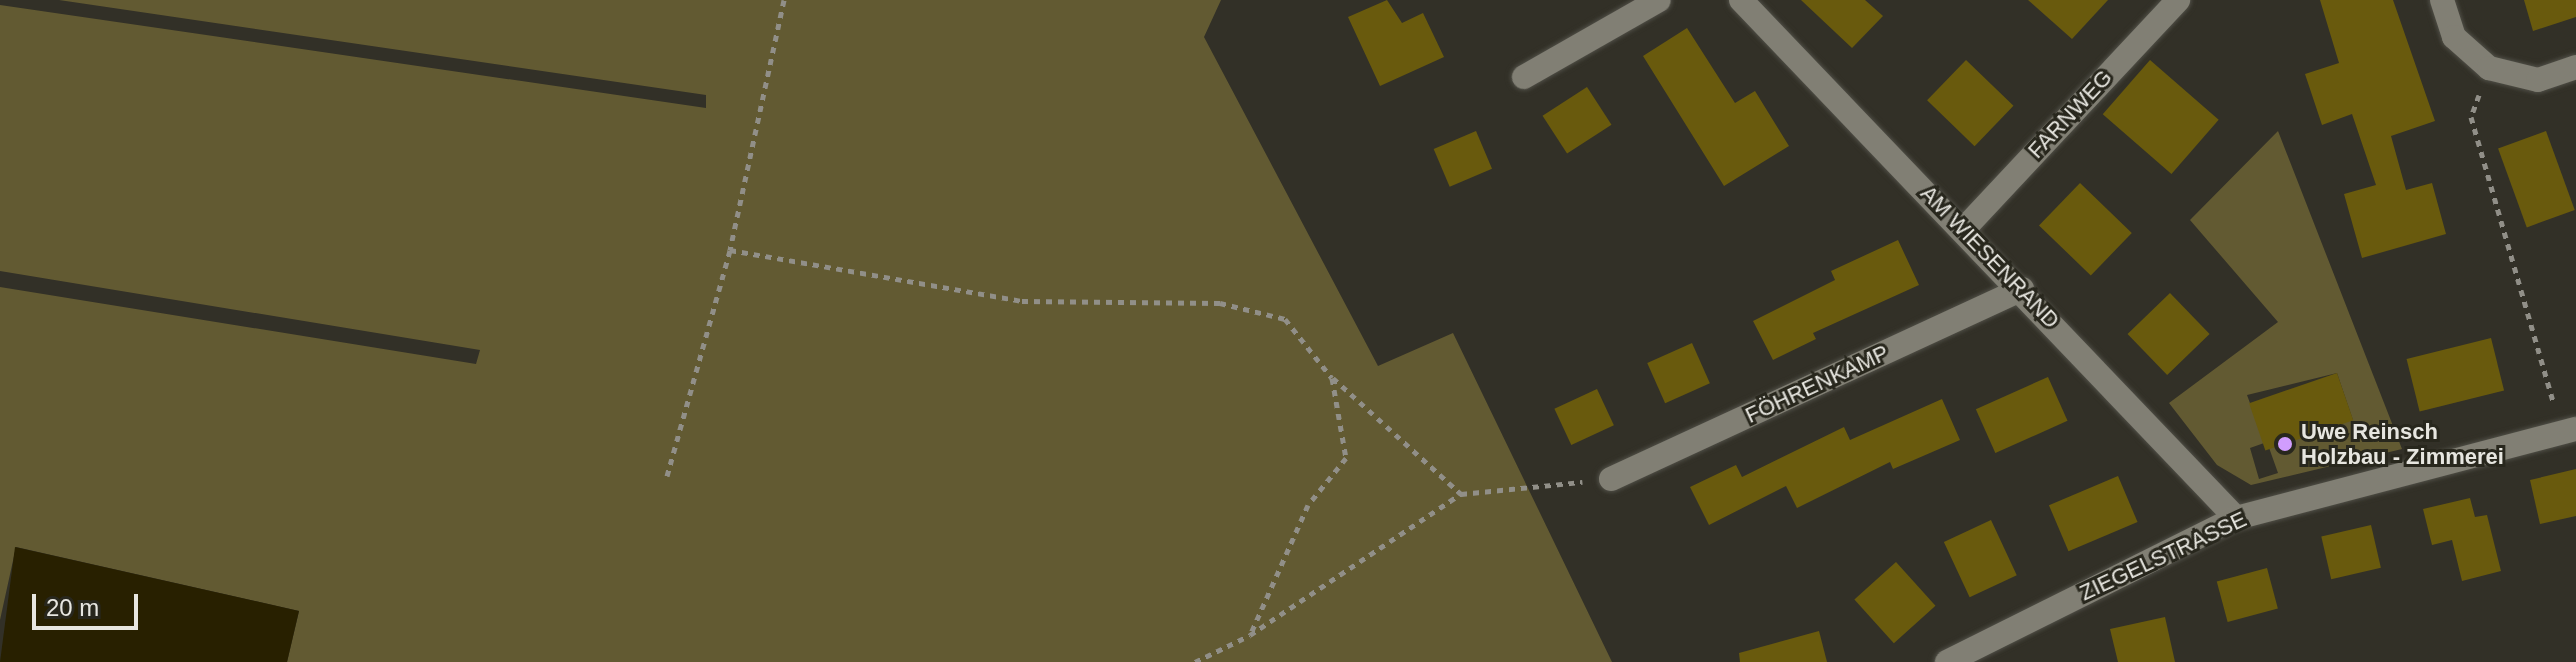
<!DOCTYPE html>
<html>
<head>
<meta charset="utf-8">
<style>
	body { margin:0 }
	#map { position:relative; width:2576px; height:662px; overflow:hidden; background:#323027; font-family:Helvetica,sans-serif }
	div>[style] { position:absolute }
	.green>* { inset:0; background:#625a32 }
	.water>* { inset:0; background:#282000 }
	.building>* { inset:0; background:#695a0d; transform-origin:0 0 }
	.path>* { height:5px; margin-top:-2.5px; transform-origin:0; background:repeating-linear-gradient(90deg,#918f88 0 6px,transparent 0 12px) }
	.roads { filter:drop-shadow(0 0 2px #4f4e46) drop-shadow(0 0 2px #4f4e46) }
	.minor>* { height:24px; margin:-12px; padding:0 12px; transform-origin:12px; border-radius:12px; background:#817f74 }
	.dots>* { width:22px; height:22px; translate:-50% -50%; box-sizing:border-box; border:4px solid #28271d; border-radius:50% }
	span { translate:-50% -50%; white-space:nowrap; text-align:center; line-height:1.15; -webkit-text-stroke:6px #28271d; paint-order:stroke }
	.street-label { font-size:22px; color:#e7e6e0 }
	.poi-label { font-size:22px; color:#e7e6e0; font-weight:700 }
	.left { translate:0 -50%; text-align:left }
	.scale { position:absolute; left:32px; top:594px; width:106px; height:36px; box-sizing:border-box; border:4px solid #e7e6e0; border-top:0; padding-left:10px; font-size:24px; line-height:28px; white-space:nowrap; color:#e7e6e0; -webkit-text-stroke:6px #28271d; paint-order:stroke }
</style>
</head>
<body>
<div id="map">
	<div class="green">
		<i style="clip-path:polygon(59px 0,1221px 0,1204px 37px,1378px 366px,1453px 333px,1612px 662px,287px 662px,299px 611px,16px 547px,0 620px,0 287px,476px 364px,480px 350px,0 271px,0 5px,706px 108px,706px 95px)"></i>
		<i style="clip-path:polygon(evenodd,2278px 131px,2402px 449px,2251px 485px,2217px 465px,2169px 403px,2278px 322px,2190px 220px,2278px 131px,2337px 373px,2353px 420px,2264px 441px,2247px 395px,2337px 373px,2278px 131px,2267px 442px,2278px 473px,2259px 479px,2250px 448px,2267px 442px)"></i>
	</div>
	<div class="water">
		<i style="clip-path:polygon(15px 547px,299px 611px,287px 662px,0 662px)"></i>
	</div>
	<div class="building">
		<i style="clip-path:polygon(1387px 0,1402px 23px,1423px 13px,1444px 57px,1380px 86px,1348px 17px)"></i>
		<i style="clip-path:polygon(1801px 0,1865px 0,1883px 16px,1852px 48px)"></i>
		<i style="clip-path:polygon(2028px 0,2108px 0,2072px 39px)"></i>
		<i style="clip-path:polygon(2320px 0,2393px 0,2435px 121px,2391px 136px,2406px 190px,2432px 183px,2446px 234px,2362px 258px,2344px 194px,2376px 185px,2352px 114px,2322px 125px,2305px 74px,2339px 63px)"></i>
		<i style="clip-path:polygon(2524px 0,2576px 0,2576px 17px,2533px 31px)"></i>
		<i style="clip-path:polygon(1687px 28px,1735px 103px,1755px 91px,1789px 146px,1724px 186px,1643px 56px)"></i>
		<i style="left:1966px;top:60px;width:66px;height:56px;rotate:44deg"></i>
		<i style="left:2150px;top:60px;width:91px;height:72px;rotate:41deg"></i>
		<i style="left:1587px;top:87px;width:45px;height:53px;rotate:57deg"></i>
		<i style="left:1476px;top:131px;width:41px;height:46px;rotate:67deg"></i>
		<i style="left:2546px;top:131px;width:84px;height:51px;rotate:70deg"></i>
		<i style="left:2080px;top:183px;width:72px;height:59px;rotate:44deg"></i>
		<i style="clip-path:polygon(1898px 240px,1919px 285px,1813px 333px,1816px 339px,1773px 360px,1753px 321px,1835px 280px,1831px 271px)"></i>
		<i style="left:2170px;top:293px;width:57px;height:59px;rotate:46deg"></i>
		<i style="left:2491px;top:338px;width:54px;height:87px;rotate:76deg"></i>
		<i style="left:1692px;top:343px;width:44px;height:49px;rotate:66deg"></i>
		<i style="left:2337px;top:373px;width:50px;height:93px;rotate:71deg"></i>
		<i style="left:2048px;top:377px;width:48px;height:79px;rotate:66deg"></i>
		<i style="left:1597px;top:389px;width:40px;height:47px;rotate:65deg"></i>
		<i style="clip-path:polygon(1942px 399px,1960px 440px,1893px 469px,1890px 462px,1797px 508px,1786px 486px,1709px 525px,1690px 487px,1736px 465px,1742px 477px,1844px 427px,1850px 440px)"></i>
		<i style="clip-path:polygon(2576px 469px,2576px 516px,2540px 524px,2530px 480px)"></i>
		<i style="left:2118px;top:476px;width:50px;height:75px;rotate:67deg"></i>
		<i style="clip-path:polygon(2470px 498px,2475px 517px,2487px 515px,2501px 571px,2462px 581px,2452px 540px,2432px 545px,2423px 509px)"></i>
		<i style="left:1991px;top:520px;width:61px;height:52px;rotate:65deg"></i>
		<i style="left:2371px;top:525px;width:44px;height:51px;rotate:77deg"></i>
		<i style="left:1896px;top:562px;width:59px;height:56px;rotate:48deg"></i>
		<i style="left:2267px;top:568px;width:42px;height:52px;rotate:75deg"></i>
		<i style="clip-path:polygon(2165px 617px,2175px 662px,2118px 662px,2110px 629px)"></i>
		<i style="clip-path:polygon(1819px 631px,1827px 662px,1740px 662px,1739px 653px)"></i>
	</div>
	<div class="path">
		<i style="left:784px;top:0;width:256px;rotate:102.2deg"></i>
		<i style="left:730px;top:250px;width:296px;rotate:9.9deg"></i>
		<i style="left:1022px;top:301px;width:198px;rotate:0.6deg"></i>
		<i style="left:1220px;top:303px;width:67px;rotate:13.8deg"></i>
		<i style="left:1285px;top:319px;width:75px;rotate:51.5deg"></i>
		<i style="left:1332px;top:378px;width:81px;rotate:80.1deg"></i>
		<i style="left:1346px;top:458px;width:60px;rotate:129deg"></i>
		<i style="left:1308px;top:505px;width:142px;rotate:114deg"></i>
		<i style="left:2479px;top:95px;width:23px;rotate:110deg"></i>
		<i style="left:2471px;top:117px;width:299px;rotate:73.9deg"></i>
		<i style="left:1333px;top:378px;width:173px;rotate:42.2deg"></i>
		<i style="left:667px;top:476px;width:235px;rotate:-74.4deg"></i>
		<i style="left:1195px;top:662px;width:61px;rotate:-26.1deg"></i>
		<i style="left:1250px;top:635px;width:254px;rotate:-33.8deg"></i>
		<i style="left:1461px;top:494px;width:122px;rotate:-5.7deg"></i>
	</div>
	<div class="roads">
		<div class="minor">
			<i style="left:1741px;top:0;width:716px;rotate:46.3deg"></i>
			<i style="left:2442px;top:0;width:39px;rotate:72deg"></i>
			<i style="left:2454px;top:37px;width:47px;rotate:41.5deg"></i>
			<i style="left:2489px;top:68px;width:50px;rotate:13.8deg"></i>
			<i style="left:2538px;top:80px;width:40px;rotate:-18.9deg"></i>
			<i style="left:1524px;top:77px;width:155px;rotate:-29.7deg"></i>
			<i style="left:1963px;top:230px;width:315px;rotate:-46.9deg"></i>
			<i style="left:1611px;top:479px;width:453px;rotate:-24.8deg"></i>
			<i style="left:1947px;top:662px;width:323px;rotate:-26.5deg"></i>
			<i style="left:2236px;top:518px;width:351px;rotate:-14.7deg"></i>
		</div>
	</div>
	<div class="dots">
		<i style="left:2285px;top:444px;background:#d19dfe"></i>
	</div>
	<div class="street-label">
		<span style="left:2070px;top:114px;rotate:-47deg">FARNWEG</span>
		<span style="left:1990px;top:257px;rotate:46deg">AM WIESENRAND</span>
		<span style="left:1817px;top:384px;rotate:-25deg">FÖHRENKAMP</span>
		<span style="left:2163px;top:556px;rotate:-25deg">ZIEGELSTRASSE</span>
	</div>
	<div class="poi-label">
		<span class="left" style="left:2301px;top:444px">Uwe Reinsch<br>Holzbau - Zimmerei</span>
	</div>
	<div class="scale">20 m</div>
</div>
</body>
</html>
